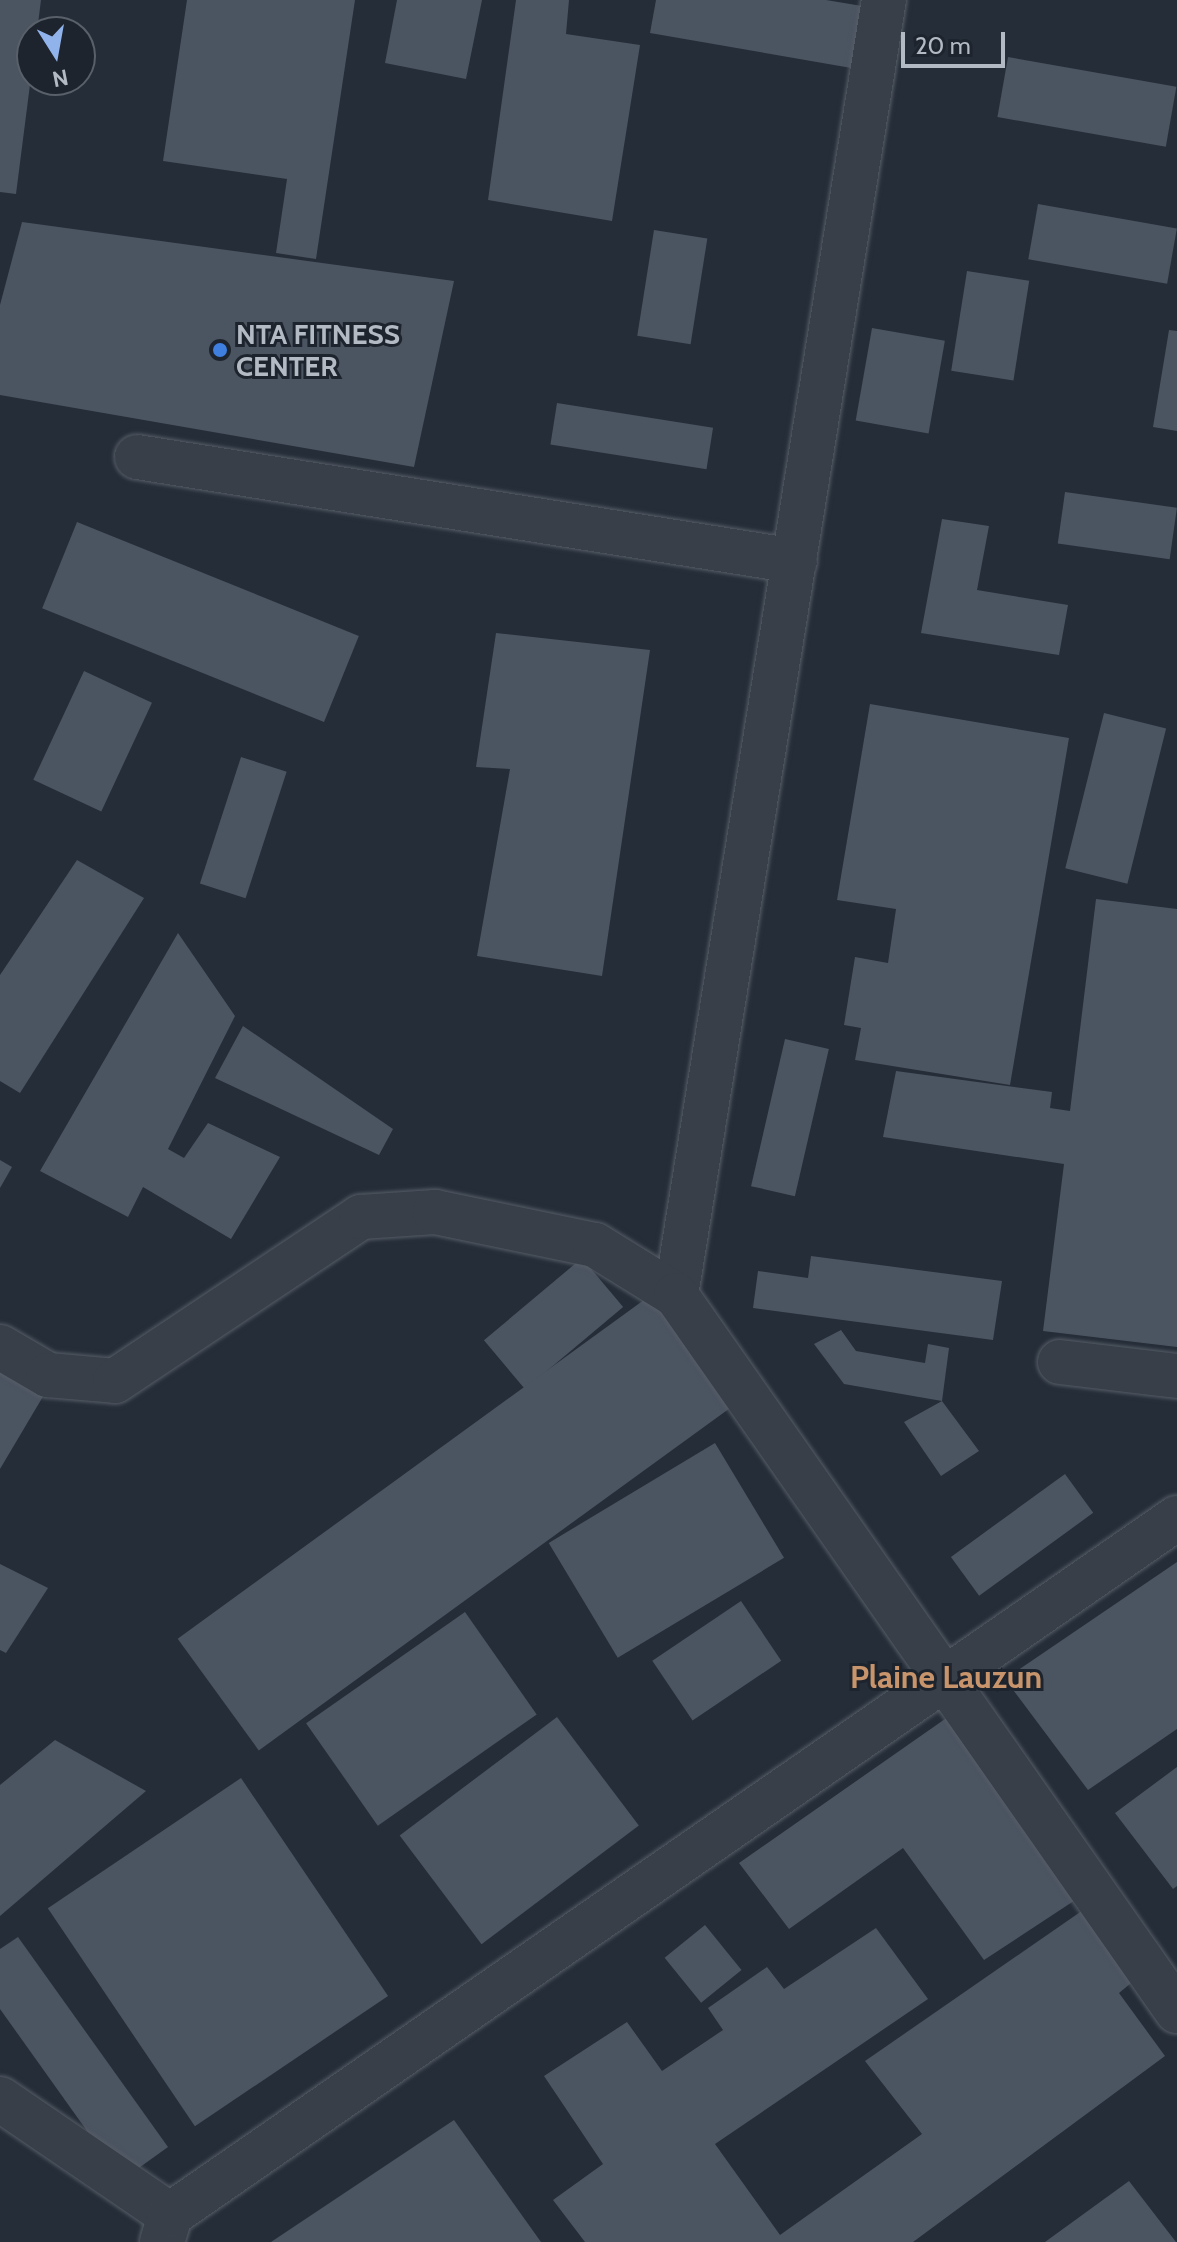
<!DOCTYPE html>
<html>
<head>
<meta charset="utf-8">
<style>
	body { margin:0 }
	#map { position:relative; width:1177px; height:2242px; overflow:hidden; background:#252d38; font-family:Cabin,sans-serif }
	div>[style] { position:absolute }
	.building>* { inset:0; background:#4b5461; transform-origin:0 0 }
	.roads { filter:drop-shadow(0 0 2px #565d67) drop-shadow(0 0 2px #565d67) }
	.minor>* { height:44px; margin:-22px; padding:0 22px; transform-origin:22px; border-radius:22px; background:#383f49 }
	.dots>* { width:22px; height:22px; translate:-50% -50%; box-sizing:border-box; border:4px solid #1d242d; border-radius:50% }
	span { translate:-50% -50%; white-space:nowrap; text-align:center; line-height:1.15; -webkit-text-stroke:6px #1d242d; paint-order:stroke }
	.poi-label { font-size:28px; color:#b3bac4; font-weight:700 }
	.left { translate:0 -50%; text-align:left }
	.quarter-label { font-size:32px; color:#c8946b; font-weight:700 }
	.north { position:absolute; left:16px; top:16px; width:80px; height:80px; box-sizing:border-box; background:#1d242d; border:2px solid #596069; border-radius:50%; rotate:169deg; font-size:22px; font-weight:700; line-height:32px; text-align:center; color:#b3bac4 }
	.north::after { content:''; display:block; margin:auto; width:28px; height:36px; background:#91b3ec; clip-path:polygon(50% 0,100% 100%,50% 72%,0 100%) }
	.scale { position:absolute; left:901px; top:32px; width:104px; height:36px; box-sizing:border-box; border:4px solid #b3bac4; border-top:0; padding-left:10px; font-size:24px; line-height:28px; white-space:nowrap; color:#b3bac4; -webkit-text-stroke:6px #1d242d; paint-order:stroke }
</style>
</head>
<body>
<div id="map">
	<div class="building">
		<i style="clip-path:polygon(0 0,41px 0,37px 32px,32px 32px,32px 69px,16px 194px,0 192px)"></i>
		<i style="clip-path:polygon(187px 0,355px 0,316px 259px,276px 253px,287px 179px,163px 161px)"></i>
		<i style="clip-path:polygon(397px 0,482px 0,466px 79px,385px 63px)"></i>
		<i style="clip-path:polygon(516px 0,569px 0,566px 34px,640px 45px,612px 221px,488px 200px)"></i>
		<i style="clip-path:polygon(656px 0,826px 0,868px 7px,857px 69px,650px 33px)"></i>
		<i style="left:1008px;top:57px;width:171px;height:61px;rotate:10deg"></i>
		<i style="left:1038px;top:204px;width:141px;height:56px;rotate:10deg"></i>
		<i style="clip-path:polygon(22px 222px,454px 281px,414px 467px,0 395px,0 305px)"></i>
		<i style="left:654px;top:230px;width:54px;height:107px;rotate:9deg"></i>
		<i style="left:967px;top:271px;width:63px;height:101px;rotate:9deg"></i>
		<i style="left:872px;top:328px;width:74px;height:94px;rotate:10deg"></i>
		<i style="clip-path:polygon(1169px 330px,1177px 331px,1177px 431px,1153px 427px)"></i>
		<i style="left:557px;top:403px;width:158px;height:42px;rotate:9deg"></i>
		<i style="left:1065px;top:492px;width:113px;height:52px;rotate:8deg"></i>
		<i style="clip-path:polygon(942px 519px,989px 526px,977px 590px,1068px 605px,1059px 655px,921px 633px)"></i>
		<i style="left:77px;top:522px;width:304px;height:93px;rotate:22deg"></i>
		<i style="clip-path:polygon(496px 633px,650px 650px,602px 976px,477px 956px,510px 769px,476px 767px)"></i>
		<i style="left:84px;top:671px;width:75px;height:120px;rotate:25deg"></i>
		<i style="clip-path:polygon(870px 704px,1069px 738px,1010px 1085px,855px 1060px,861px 1028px,844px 1025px,855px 957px,888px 963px,896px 909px,837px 900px)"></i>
		<i style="left:1104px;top:713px;width:64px;height:160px;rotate:14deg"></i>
		<i style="left:241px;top:757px;width:48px;height:133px;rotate:18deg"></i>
		<i style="clip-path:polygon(77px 860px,144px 898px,20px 1093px,0 1081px,0 975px)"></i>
		<i style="clip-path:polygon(1096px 899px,1177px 909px,1177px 1347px,1043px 1331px,1064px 1164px,883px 1137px,896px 1071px,1052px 1092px,1050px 1108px,1070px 1111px)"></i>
		<i style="clip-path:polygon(178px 933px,235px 1016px,168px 1149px,184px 1158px,208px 1123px,280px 1157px,231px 1239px,143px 1187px,128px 1217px,40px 1171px)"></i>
		<i style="clip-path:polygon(243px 1026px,393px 1129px,379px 1155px,215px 1078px)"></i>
		<i style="left:785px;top:1039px;width:45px;height:151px;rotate:13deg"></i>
		<i style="clip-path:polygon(0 1160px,12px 1167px,0 1188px)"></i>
		<i style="clip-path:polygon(811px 1256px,1002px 1281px,993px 1340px,753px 1308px,758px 1271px,808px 1278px)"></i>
		<i style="left:582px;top:1258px;width:64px;height:128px;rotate:50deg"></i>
		<i style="left:659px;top:1289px;width:138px;height:595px;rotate:54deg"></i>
		<i style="clip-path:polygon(841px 1330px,856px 1351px,925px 1363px,928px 1344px,949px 1348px,942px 1401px,979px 1451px,941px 1476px,904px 1422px,942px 1401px,844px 1384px,814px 1344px)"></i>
		<i style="clip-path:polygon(0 1354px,51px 1383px,0 1469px)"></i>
		<i style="left:715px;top:1443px;width:134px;height:194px;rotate:59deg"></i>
		<i style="left:1065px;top:1474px;width:48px;height:141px;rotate:54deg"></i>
		<i style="clip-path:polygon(1177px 1562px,1177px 1729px,1088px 1790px,1005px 1679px)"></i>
		<i style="clip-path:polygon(0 1564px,48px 1588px,6px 1653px,0 1650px)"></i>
		<i style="left:741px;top:1601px;width:72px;height:107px;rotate:56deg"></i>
		<i style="left:465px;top:1612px;width:125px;height:194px;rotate:55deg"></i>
		<i style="clip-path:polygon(965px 1705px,1092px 1889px,984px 1960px,903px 1848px,789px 1929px,739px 1863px)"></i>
		<i style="left:557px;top:1717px;width:136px;height:197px;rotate:53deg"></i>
		<i style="clip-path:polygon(55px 1740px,146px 1791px,0 1916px,0 1785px)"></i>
		<i style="clip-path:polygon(1177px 1767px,1177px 1886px,1173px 1889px,1115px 1813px)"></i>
		<i style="left:241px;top:1778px;width:263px;height:233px;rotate:56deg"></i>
		<i style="clip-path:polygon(1099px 1899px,1148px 1969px,1119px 1993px,1165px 2056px,913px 2242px,585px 2242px,553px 2200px,603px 2164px,544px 2076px,627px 2022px,662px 2071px,723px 2030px,708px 2008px,767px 1967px,784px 1989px,876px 1928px,928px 1999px,715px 2144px,780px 2235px,922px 2134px,865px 2061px)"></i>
		<i style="left:705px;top:1925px;width:58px;height:52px;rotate:51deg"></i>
		<i style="clip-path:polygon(18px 1937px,168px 2147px,122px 2180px,0 2009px,0 1949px)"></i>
		<i style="clip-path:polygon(454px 2120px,541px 2242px,271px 2242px)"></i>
		<i style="clip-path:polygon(1129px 2181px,1176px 2242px,1045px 2242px)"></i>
	</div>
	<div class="roads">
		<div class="minor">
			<i style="left:137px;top:457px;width:666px;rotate:8.98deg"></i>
			<i style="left:676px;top:1295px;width:1312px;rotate:-80.88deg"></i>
			<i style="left:0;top:1347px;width:56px;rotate:30.3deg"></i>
			<i style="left:48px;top:1375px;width:67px;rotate:5.1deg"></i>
			<i style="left:115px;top:1381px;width:296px;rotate:-33.7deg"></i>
			<i style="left:361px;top:1217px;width:74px;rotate:-3.9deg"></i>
			<i style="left:435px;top:1212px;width:163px;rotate:11.7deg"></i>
			<i style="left:595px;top:1245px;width:95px;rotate:31.7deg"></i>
			<i style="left:676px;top:1295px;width:874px;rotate:55.02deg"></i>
			<i style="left:1060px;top:1362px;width:118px;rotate:6.8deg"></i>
			<i style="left:0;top:2099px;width:206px;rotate:34.3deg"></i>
			<i style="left:162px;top:2242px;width:28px;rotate:-73deg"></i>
			<i style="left:170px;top:2215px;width:1225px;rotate:-34.69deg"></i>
		</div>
	</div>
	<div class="dots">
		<i style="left:220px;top:350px;background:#3f7fe0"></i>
	</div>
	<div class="poi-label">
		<span class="left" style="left:236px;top:350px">NTA FITNESS<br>CENTER</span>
	</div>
	<div class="quarter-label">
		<span style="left:946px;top:1677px">Plaine Lauzun</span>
	</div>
	<div class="north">N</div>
	<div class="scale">20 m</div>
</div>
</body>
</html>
